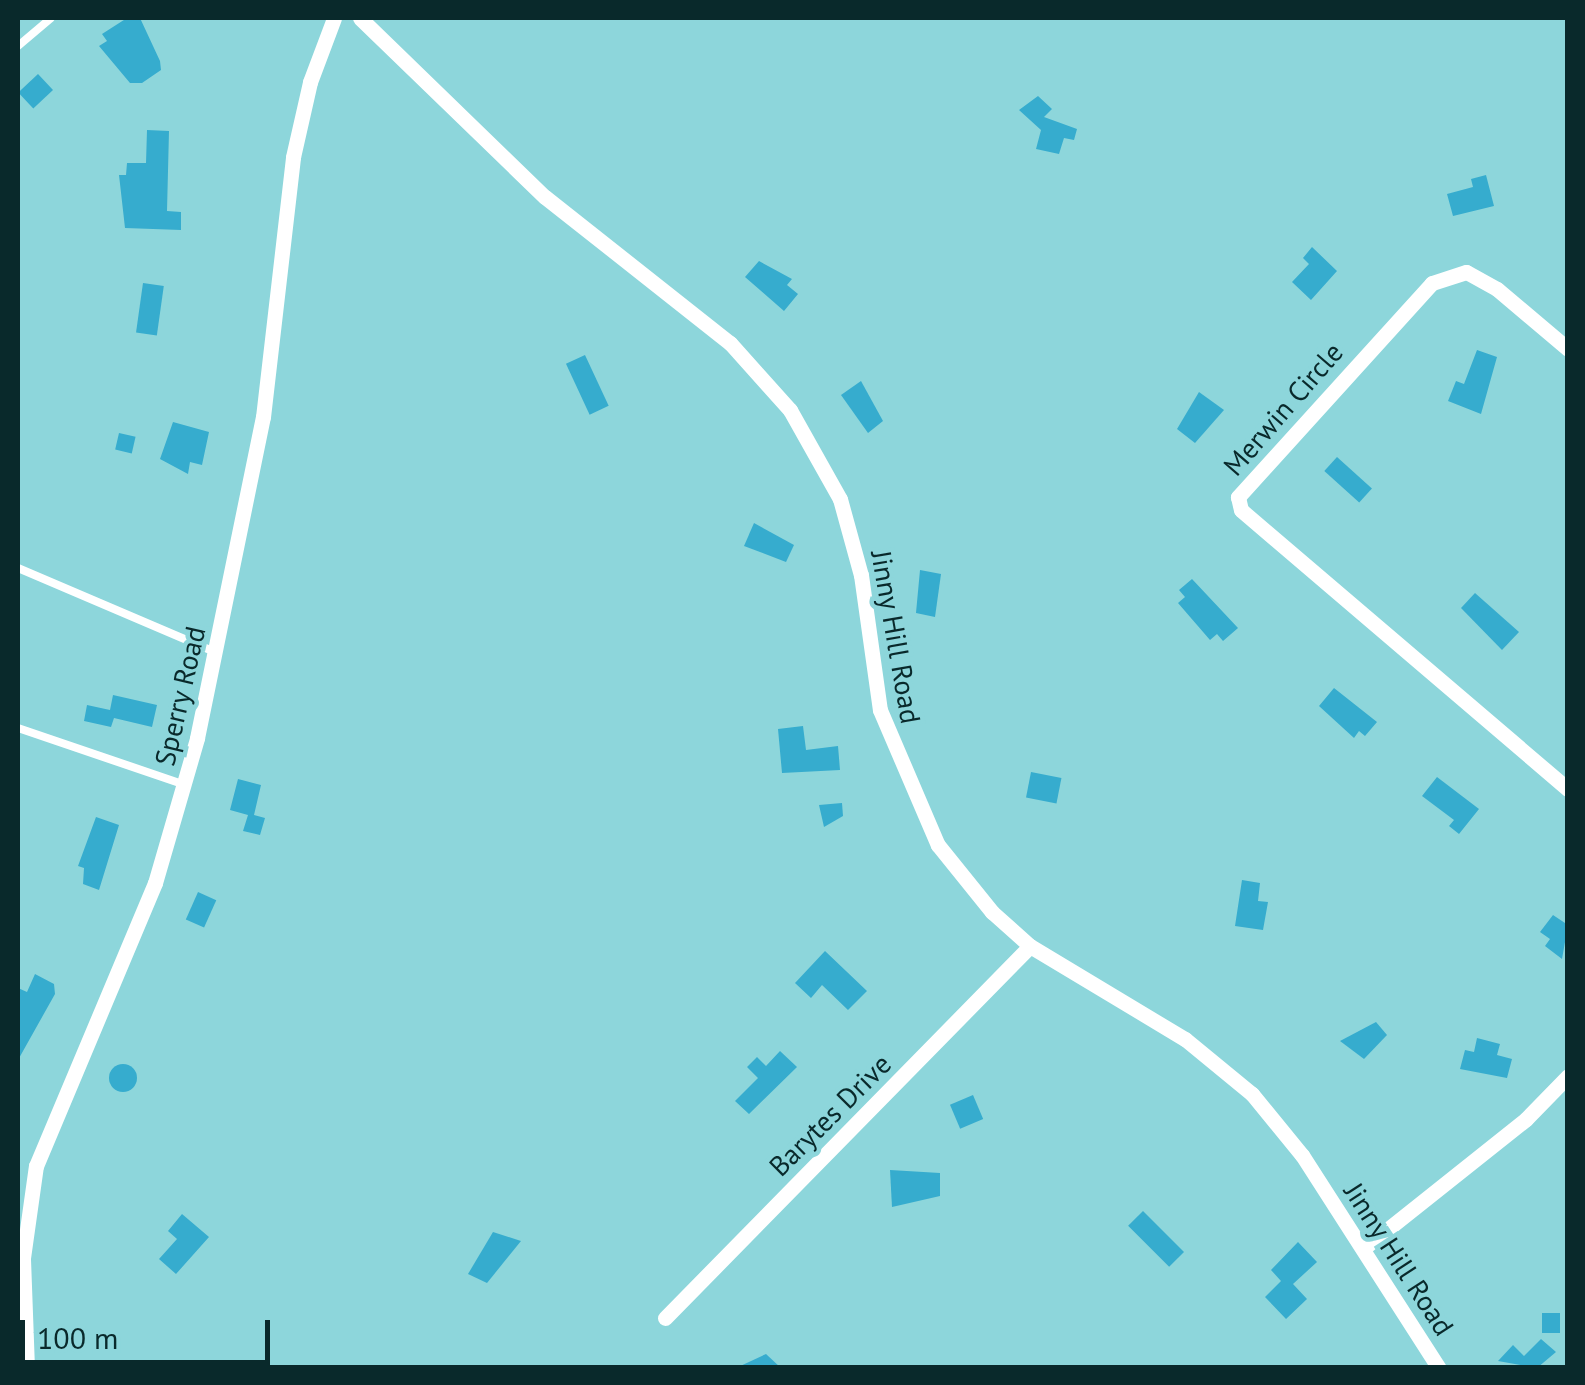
<!DOCTYPE html>
<html>
<head>
<meta charset="utf-8">
<style>
	body { margin:0 }
	#map { position:relative; width:1585px; height:1385px; overflow:hidden; background:#8dd6db; font-family:"PT Sans",sans-serif }
	div>[style] { position:absolute }
	.building>* { inset:0; background:#36acce; transform-origin:0 0 }
	.round { border-radius:50% }
	.service>* { height:8px; margin:-4px; padding:0 4px; transform-origin:4px; border-radius:4px; background:#fff }
	.minor>* { height:15px; margin:-7.5px; padding:0 7.5px; transform-origin:7.5px; border-radius:7.5px; background:#fff }
	span { translate:-50% -50%; white-space:nowrap; text-align:center; line-height:1.15; -webkit-text-stroke:9px #8dd6db; paint-order:stroke }
	.street-label { font-size:28px; color:#09292b }
	.frame { position:absolute; inset:0; border:20px solid #09292b; pointer-events:none }
	.scale { position:absolute; left:20px; top:1320px; width:250px; height:45px; box-sizing:border-box; border:5px solid #09292b; border-top:0; padding-left:12px; font-size:30px; line-height:35px; white-space:nowrap; color:#09292b; -webkit-text-stroke:8px #8dd6db; paint-order:stroke }
</style>
</head>
<body>
<div id="map">
	<div class="building">
		<i style="clip-path:polygon(127px 18px,140px 18px,160px 61px,161px 70px,142px 83px,130px 83px,99px 46px,107px 41px,102px 34px)"></i>
		<i style="left:38px;top:74px;width:22px;height:27px;rotate:47deg"></i>
		<i style="clip-path:polygon(1038px 96px,1052px 109px,1044px 117px,1077px 129px,1074px 140px,1064px 138px,1059px 154px,1036px 149px,1041px 130px,1019px 110px)"></i>
		<i style="clip-path:polygon(147px 130px,169px 131px,167px 211px,181px 212px,181px 230px,125px 228px,119px 175px,126px 175px,127px 163px,146px 163px)"></i>
		<i style="clip-path:polygon(1486px 175px,1494px 206px,1453px 216px,1447px 194px,1473px 187px,1471px 179px)"></i>
		<i style="clip-path:polygon(1312px 247px,1337px 271px,1311px 300px,1292px 282px,1309px 264px,1303px 258px)"></i>
		<i style="clip-path:polygon(759px 261px,792px 279px,787px 285px,798px 294px,784px 311px,745px 277px)"></i>
		<i style="left:143px;top:283px;width:21px;height:50px;rotate:8deg"></i>
		<i style="clip-path:polygon(1477px 350px,1497px 357px,1481px 414px,1448px 401px,1456px 381px,1464px 384px)"></i>
		<i style="left:585px;top:355px;width:56px;height:21px;rotate:65deg"></i>
		<i style="clip-path:polygon(861px 381px,883px 421px,868px 433px,841px 395px)"></i>
		<i style="clip-path:polygon(1199px 392px,1224px 410px,1195px 443px,1177px 429px)"></i>
		<i style="clip-path:polygon(173px 422px,209px 432px,202px 465px,190px 462px,188px 474px,160px 459px)"></i>
		<i style="left:119px;top:433px;width:17px;height:17px;rotate:13deg"></i>
		<i style="left:1337px;top:457px;width:47px;height:19px;rotate:42deg"></i>
		<i style="clip-path:polygon(754px 523px,794px 545px,786px 562px,744px 546px)"></i>
		<i style="clip-path:polygon(920px 570px,941px 574px,935px 617px,916px 613px)"></i>
		<i style="clip-path:polygon(1192px 579px,1238px 628px,1223px 641px,1217px 634px,1210px 640px,1178px 603px,1185px 597px,1179px 590px)"></i>
		<i style="clip-path:polygon(1475px 593px,1519px 632px,1502px 650px,1461px 608px)"></i>
		<i style="clip-path:polygon(1334px 688px,1377px 722px,1365px 736px,1359px 731px,1354px 738px,1319px 706px)"></i>
		<i style="clip-path:polygon(113px 695px,157px 705px,152px 727px,114px 718px,111px 727px,84px 721px,87px 705px,110px 710px)"></i>
		<i style="clip-path:polygon(803px 726px,806px 750px,838px 746px,840px 770px,782px 773px,778px 729px)"></i>
		<i style="left:1031px;top:772px;width:31px;height:26px;rotate:11deg"></i>
		<i style="clip-path:polygon(1437px 777px,1479px 809px,1459px 834px,1449px 826px,1454px 820px,1422px 796px)"></i>
		<i style="clip-path:polygon(238px 779px,261px 785px,254px 815px,265px 818px,260px 835px,243px 831px,248px 815px,230px 810px)"></i>
		<i style="clip-path:polygon(842px 803px,843px 816px,824px 827px,819px 805px)"></i>
		<i style="clip-path:polygon(96px 817px,119px 825px,99px 890px,83px 884px,84px 868px,78px 866px)"></i>
		<i style="clip-path:polygon(1242px 880px,1260px 883px,1258px 901px,1268px 902px,1263px 930px,1235px 926px)"></i>
		<i style="left:198px;top:892px;width:20px;height:30px;rotate:24deg"></i>
		<i style="clip-path:polygon(1553px 915px,1568px 925px,1562px 959px,1545px 946px,1550px 939px,1540px 932px)"></i>
		<i style="clip-path:polygon(825px 951px,867px 991px,848px 1010px,822px 985px,811px 998px,795px 983px)"></i>
		<i style="clip-path:polygon(35px 974px,54px 984px,55px 994px,18px 1060px,18px 988px,27px 992px)"></i>
		<i style="clip-path:polygon(1376px 1022px,1387px 1035px,1364px 1059px,1340px 1041px)"></i>
		<i style="clip-path:polygon(1477px 1038px,1500px 1044px,1497px 1055px,1512px 1059px,1507px 1078px,1460px 1069px,1465px 1050px,1474px 1052px)"></i>
		<i style="clip-path:polygon(780px 1051px,797px 1067px,749px 1114px,735px 1101px,758px 1078px,747px 1067px,757px 1057px,766px 1066px)"></i>
		<i class="round" style="left:109px;top:1064px;width:28px;height:28px"></i>
		<i style="left:973px;top:1095px;width:26px;height:25px;rotate:67deg"></i>
		<i style="clip-path:polygon(890px 1170px,940px 1173px,940px 1196px,892px 1207px)"></i>
		<i style="left:1143px;top:1211px;width:58px;height:21px;rotate:45deg"></i>
		<i style="clip-path:polygon(182px 1214px,209px 1237px,176px 1274px,159px 1259px,177px 1239px,168px 1231px)"></i>
		<i style="clip-path:polygon(493px 1232px,521px 1241px,487px 1283px,468px 1274px)"></i>
		<i style="clip-path:polygon(1298px 1242px,1317px 1262px,1293px 1284px,1307px 1299px,1286px 1319px,1265px 1297px,1281px 1281px,1271px 1270px)"></i>
		<i style="left:1542px;top:1313px;width:18px;height:20px"></i>
		<i style="clip-path:polygon(1541px 1339px,1556px 1352px,1537px 1368px,1498px 1361px,1513px 1345px,1524px 1356px)"></i>
		<i style="clip-path:polygon(766px 1354px,781px 1368px,736px 1368px)"></i>
	</div>
	<div class="service">
		<i style="left:18px;top:46px;width:43px;rotate:-40.3deg"></i>
		<i style="left:18px;top:568px;width:214px;rotate:23.1deg"></i>
		<i style="left:18px;top:728px;width:176px;rotate:18.8deg"></i>
	</div>
	<div class="minor">
		<i style="left:360px;top:18px;width:257px;rotate:44.1deg"></i>
		<i style="left:545px;top:197px;width:236px;rotate:38.3deg"></i>
		<i style="left:730px;top:343px;width:90px;rotate:48.2deg"></i>
		<i style="left:790px;top:410px;width:102px;rotate:60.7deg"></i>
		<i style="left:840px;top:499px;width:79px;rotate:74.6deg"></i>
		<i style="left:861px;top:575px;width:136px;rotate:82deg"></i>
		<i style="left:880px;top:710px;width:147px;rotate:66.8deg"></i>
		<i style="left:938px;top:845px;width:86px;rotate:51.1deg"></i>
		<i style="left:992px;top:912px;width:51px;rotate:41.8deg"></i>
		<i style="left:1030px;top:946px;width:181px;rotate:31deg"></i>
		<i style="left:1185px;top:1039px;width:87px;rotate:39.4deg"></i>
		<i style="left:1252px;top:1094px;width:79px;rotate:50.7deg"></i>
		<i style="left:1302px;top:1155px;width:253px;rotate:57.3deg"></i>
		<i style="left:1568px;top:349px;width:93px;rotate:-139.8deg"></i>
		<i style="left:1497px;top:289px;width:35px;rotate:-151deg"></i>
		<i style="left:1466px;top:272px;width:36px;rotate:162deg"></i>
		<i style="left:1432px;top:283px;width:289px;rotate:132.2deg"></i>
		<i style="left:1238px;top:497px;width:13px;rotate:77deg"></i>
		<i style="left:1241px;top:510px;width:430px;rotate:40.5deg"></i>
		<i style="left:1364px;top:1248px;width:207px;rotate:-38.5deg"></i>
		<i style="left:1526px;top:1119px;width:60px;rotate:-45.7deg"></i>
		<i style="left:665px;top:1318px;width:521px;rotate:-45.54deg"></i>
		<i style="left:27px;top:1368px;width:110px;rotate:-92.1deg"></i>
		<i style="left:23px;top:1258px;width:93px;rotate:-82deg"></i>
		<i style="left:36px;top:1166px;width:307px;rotate:-67.2deg"></i>
		<i style="left:155px;top:883px;width:151px;rotate:-73.8deg"></i>
		<i style="left:197px;top:738px;width:328px;rotate:-78.4deg"></i>
		<i style="left:263px;top:417px;width:262px;rotate:-83.4deg"></i>
		<i style="left:293px;top:157px;width:77px;rotate:-77.2deg"></i>
		<i style="left:310px;top:82px;width:68px;rotate:-69.4deg"></i>
	</div>
	<div class="street-label">
		<span style="left:1283px;top:409px;rotate:-49deg">Merwin Circle</span>
		<span style="left:896px;top:637px;rotate:80deg">Jinny Hill Road</span>
		<span style="left:180px;top:696px;rotate:-77deg">Sperry Road</span>
		<span style="left:830px;top:1115px;rotate:-45deg">Barytes Drive</span>
		<span style="left:1399px;top:1259px;rotate:57deg">Jinny Hill Road</span>
	</div>
	<div class="frame"></div>
	<div class="scale">100 m</div>
</div>
</body>
</html>
